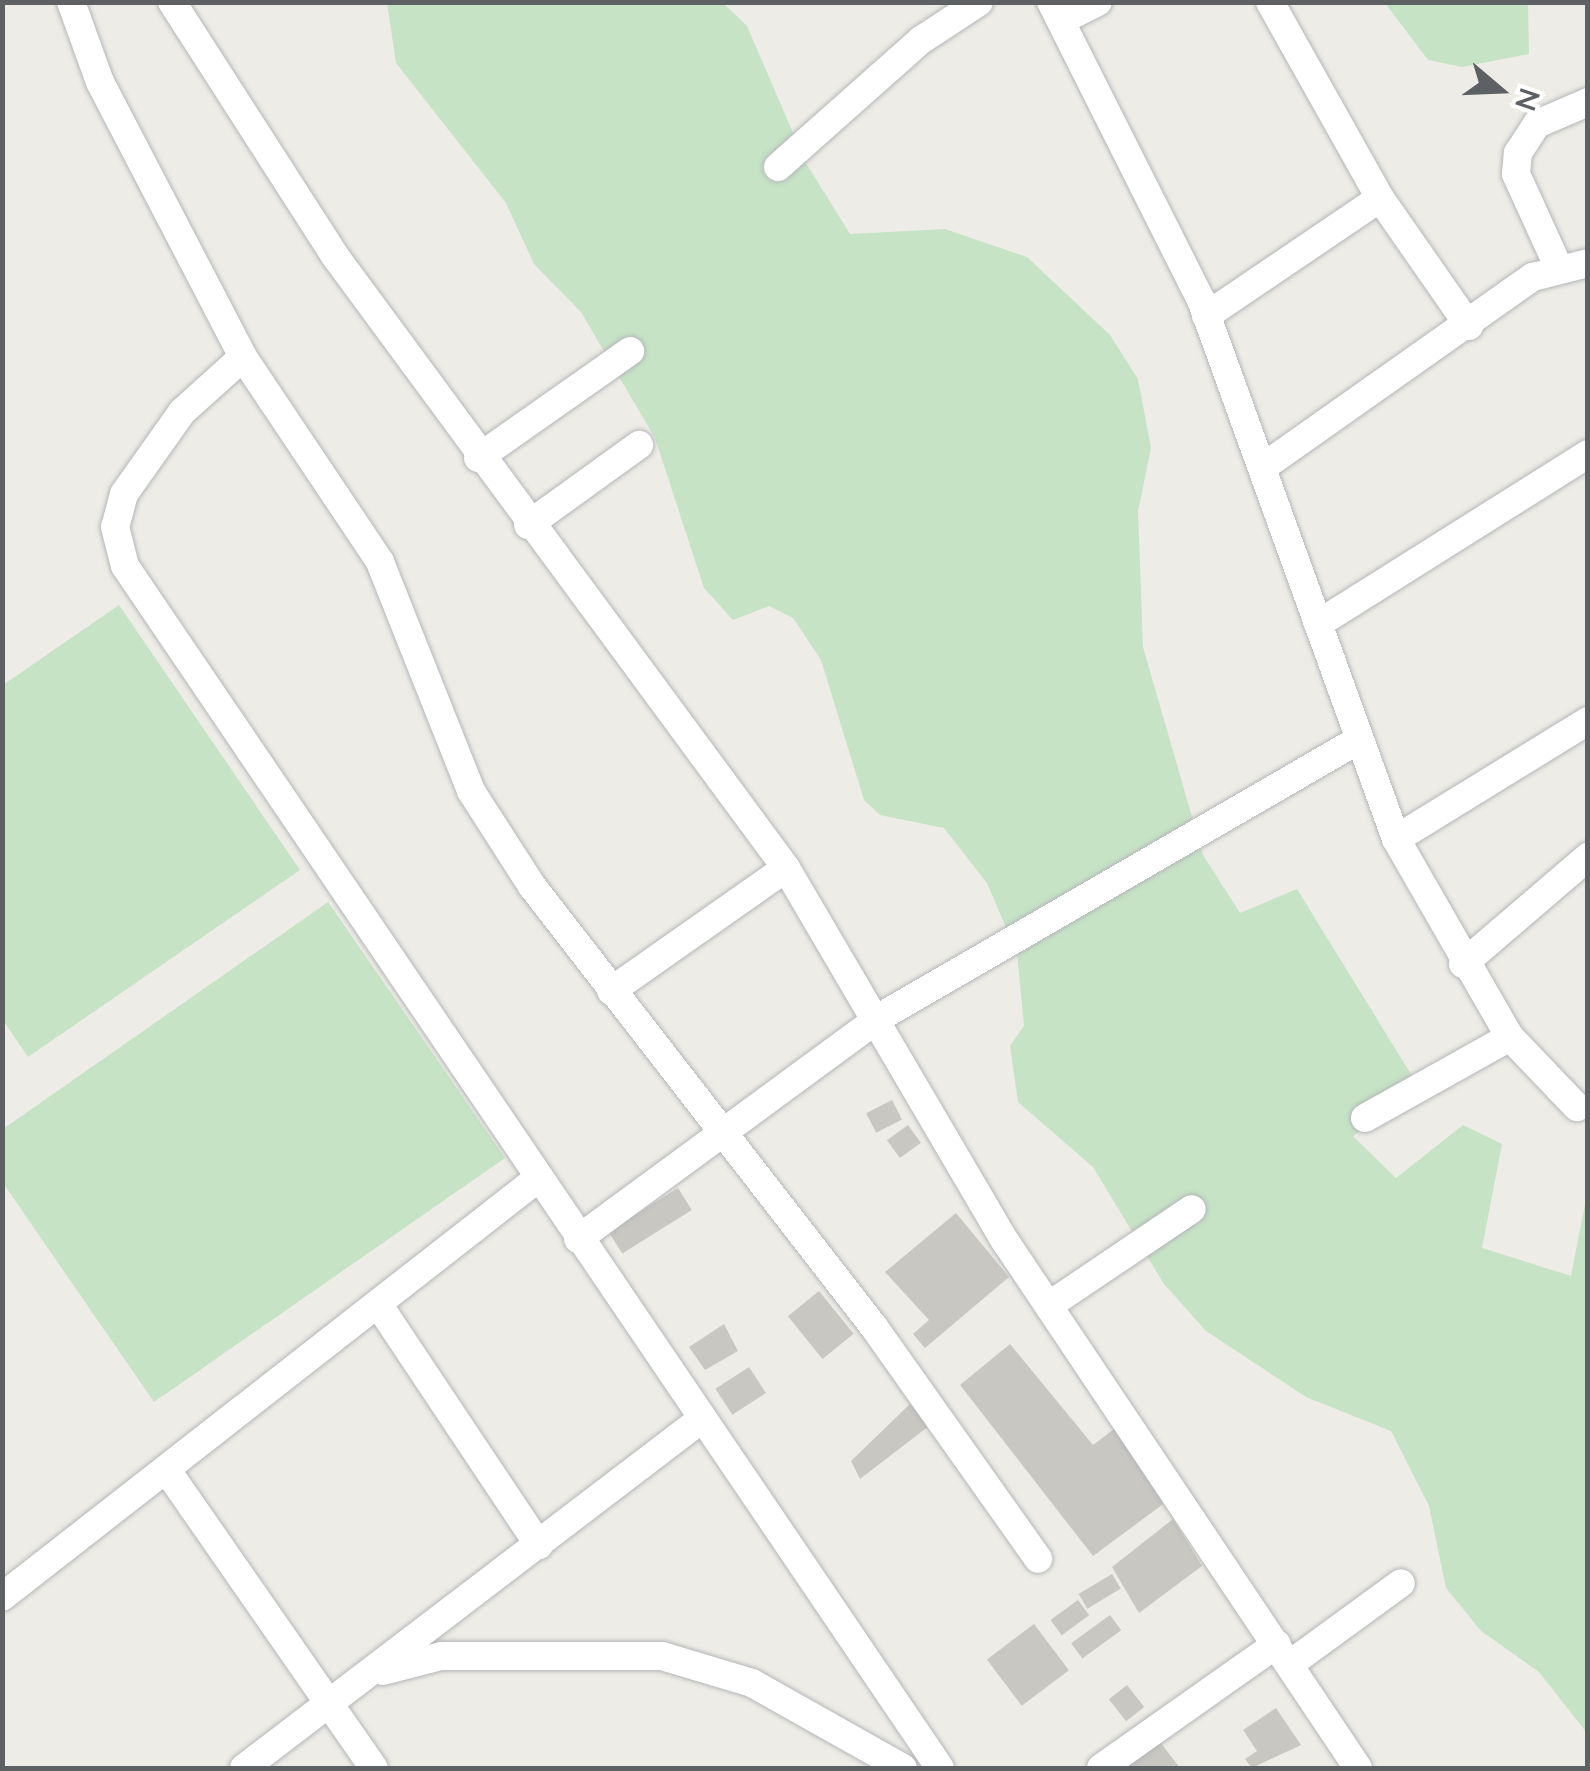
<!DOCTYPE html>
<html>
<head>
<meta charset="utf-8">
<style>
	body { margin:0 }
	#map { position:relative; width:1590px; height:1771px; overflow:hidden; background:#eeece6; font-family:Lato,sans-serif }
	div>[style] { position:absolute }
	.green>* { inset:0; background:#c6e3c5 }
	.building>* { inset:0; background:#c9c7c2; transform-origin:0 0 }
	.roads { filter:drop-shadow(0 0 2px #b3b6b9) drop-shadow(0 0 2px #b3b6b9) }
	.minor>* { height:28px; margin:-14px; padding:0 14px; transform-origin:14px; border-radius:14px; background:#fff }
	span { translate:-50% -50%; white-space:nowrap; text-align:center; line-height:1.15; -webkit-text-stroke:9px #fff; paint-order:stroke }
	.frame { position:absolute; inset:0; border:5px solid #5d6164; pointer-events:none }
	.north { position:absolute; left:1450px; top:40px; width:100px; height:100px; -webkit-text-stroke:8px #fff; paint-order:stroke; rotate:109deg; font-size:28px; font-weight:700; line-height:40px; text-align:center; color:#5d6164 }
	.north::after { content:''; display:block; margin:auto; width:35px; height:45px; background:#5d6164; clip-path:polygon(50% 0,100% 100%,50% 72%,0 100%) }
</style>
</head>
<body>
<div id="map">
	<div class="green">
		<i style="clip-path:polygon(387px 3px,723px 3px,747px 26px,806px 163px,850px 234px,945px 229px,1027px 257px,1110px 335px,1138px 379px,1151px 448px,1138px 511px,1143px 647px,1203px 855px,1240px 913px,1297px 889px,1422px 1092px,1353px 1136px,1396px 1178px,1463px 1125px,1502px 1144px,1482px 1248px,1571px 1276px,1587px 1194px,1587px 1733px,1539px 1672px,1481px 1631px,1446px 1588px,1429px 1506px,1391px 1431px,1306px 1397px,1206px 1331px,1164px 1284px,1093px 1167px,1018px 1102px,1010px 1046px,1024px 1026px,1017px 953px,987px 883px,944px 828px,880px 815px,864px 800px,821px 660px,793px 618px,769px 606px,733px 620px,704px 588px,655px 438px,581px 312px,534px 264px,506px 203px,396px 63px)"></i>
		<i style="clip-path:polygon(1385px 3px,1528px 3px,1529px 54px,1462px 67px,1428px 60px)"></i>
		<i style="clip-path:polygon(119px 605px,300px 870px,28px 1057px,3px 1020px,3px 685px)"></i>
		<i style="clip-path:polygon(328px 902px,505px 1158px,154px 1402px,3px 1183px,3px 1129px)"></i>
	</div>
	<div class="building">
		<i style="left:892px;top:1100px;width:22px;height:29px;rotate:63deg"></i>
		<i style="left:908px;top:1125px;width:22px;height:26px;rotate:54deg"></i>
		<i style="left:678px;top:1188px;width:26px;height:82px;rotate:58deg"></i>
		<i style="clip-path:polygon(956px 1213px,1009px 1277px,925px 1348px,913px 1334px,929px 1320px,885px 1272px)"></i>
		<i style="left:819px;top:1291px;width:55px;height:40px;rotate:51deg"></i>
		<i style="clip-path:polygon(724px 1324px,738px 1351px,705px 1370px,689px 1347px)"></i>
		<i style="clip-path:polygon(1010px 1344px,1093px 1445px,1114px 1429px,1166px 1502px,1093px 1556px,960px 1385px)"></i>
		<i style="left:749px;top:1367px;width:31px;height:40px;rotate:57deg"></i>
		<i style="clip-path:polygon(910px 1404px,929px 1426px,860px 1479px,851px 1461px)"></i>
		<i style="clip-path:polygon(1173px 1519px,1202px 1566px,1139px 1613px,1112px 1567px)"></i>
		<i style="left:1112px;top:1574px;width:17px;height:39px;rotate:59deg"></i>
		<i style="left:1078px;top:1600px;width:19px;height:34px;rotate:54deg"></i>
		<i style="left:1110px;top:1615px;width:19px;height:48px;rotate:54deg"></i>
		<i style="left:1034px;top:1624px;width:58px;height:59px;rotate:53deg"></i>
		<i style="left:1127px;top:1685px;width:28px;height:23px;rotate:52deg"></i>
		<i style="clip-path:polygon(1276px 1708px,1301px 1745px,1252px 1768px,1245px 1759px,1257px 1751px,1243px 1730px)"></i>
		<i style="clip-path:polygon(1160px 1742px,1180px 1768px,1126px 1768px)"></i>
	</div>
	<div class="roads">
		<div class="minor">
			<i style="left:71px;top:2px;width:85px;rotate:70.1deg"></i>
			<i style="left:100px;top:82px;width:310px;rotate:62.5deg"></i>
			<i style="left:243px;top:357px;width:247px;rotate:56.2deg"></i>
			<i style="left:380px;top:562px;width:246px;rotate:68.3deg"></i>
			<i style="left:471px;top:791px;width:113px;rotate:57.3deg"></i>
			<i style="left:532px;top:886px;width:558px;rotate:52.21deg"></i>
			<i style="left:874px;top:1327px;width:284px;rotate:54.7deg"></i>
			<i style="left:172px;top:2px;width:302px;rotate:57.3deg"></i>
			<i style="left:335px;top:256px;width:760px;rotate:53.61deg"></i>
			<i style="left:786px;top:868px;width:433px;rotate:59.6deg"></i>
			<i style="left:1005px;top:1241px;width:634px;rotate:56.18deg"></i>
			<i style="left:1051px;top:2px;width:334px;rotate:63.3deg"></i>
			<i style="left:1201px;top:300px;width:573px;rotate:70.11deg"></i>
			<i style="left:1396px;top:839px;width:228px;rotate:60.1deg"></i>
			<i style="left:1510px;top:1037px;width:97px;rotate:46.3deg"></i>
			<i style="left:1270px;top:2px;width:225px;rotate:60.7deg"></i>
			<i style="left:1380px;top:198px;width:156px;rotate:55.2deg"></i>
			<i style="left:1062px;top:20px;width:40px;rotate:-26.6deg"></i>
			<i style="left:778px;top:167px;width:191px;rotate:-41.6deg"></i>
			<i style="left:921px;top:40px;width:69px;rotate:-33.2deg"></i>
			<i style="left:1557px;top:264px;width:99px;rotate:-114.5deg"></i>
			<i style="left:1516px;top:174px;width:21px;rotate:-85deg"></i>
			<i style="left:1518px;top:153px;width:35px;rotate:-57deg"></i>
			<i style="left:1537px;top:124px;width:56px;rotate:-23.3deg"></i>
			<i style="left:1206px;top:316px;width:210px;rotate:-34.1deg"></i>
			<i style="left:243px;top:357px;width:82px;rotate:138deg"></i>
			<i style="left:182px;top:412px;width:100px;rotate:125.3deg"></i>
			<i style="left:124px;top:494px;width:34px;rotate:105deg"></i>
			<i style="left:115px;top:527px;width:40px;rotate:75.6deg"></i>
			<i style="left:125px;top:566px;width:1452px;rotate:55.86deg"></i>
			<i style="left:478px;top:458px;width:186px;rotate:-35.1deg"></i>
			<i style="left:1266px;top:465px;width:327px;rotate:-35.2deg"></i>
			<i style="left:1533px;top:277px;width:57px;rotate:-14.3deg"></i>
			<i style="left:528px;top:525px;width:137px;rotate:-35.8deg"></i>
			<i style="left:1318px;top:624px;width:319px;rotate:-32.2deg"></i>
			<i style="left:1396px;top:839px;width:225px;rotate:-31.6deg"></i>
			<i style="left:1463px;top:964px;width:165px;rotate:-40.6deg"></i>
			<i style="left:611px;top:991px;width:214px;rotate:-35.1deg"></i>
			<i style="left:1365px;top:1118px;width:166px;rotate:-29.2deg"></i>
			<i style="left:578px;top:1239px;width:375px;rotate:-36.3deg"></i>
			<i style="left:880px;top:1017px;width:549px;rotate:-30.07deg"></i>
			<i style="left:1054px;top:1302px;width:166px;rotate:-34deg"></i>
			<i style="left:378px;top:1304px;width:290px;rotate:56.3deg"></i>
			<i style="left:166px;top:1469px;width:364px;rotate:55.2deg"></i>
			<i style="left:2px;top:1597px;width:679px;rotate:-38deg"></i>
			<i style="left:1290px;top:1664px;width:137px;rotate:-36.1deg"></i>
			<i style="left:383px;top:1671px;width:60px;rotate:-14.5deg"></i>
			<i style="left:441px;top:1656px;width:221px"></i>
			<i style="left:662px;top:1656px;width:94px;rotate:16.7deg"></i>
			<i style="left:752px;top:1683px;width:173px;rotate:29.4deg"></i>
			<i style="left:244px;top:1768px;width:577px;rotate:-37.33deg"></i>
			<i style="left:1101px;top:1768px;width:215px;rotate:-35.2deg"></i>
		</div>
	</div>
	<div class="frame"></div>
	<div class="north">N</div>
</div>
</body>
</html>
